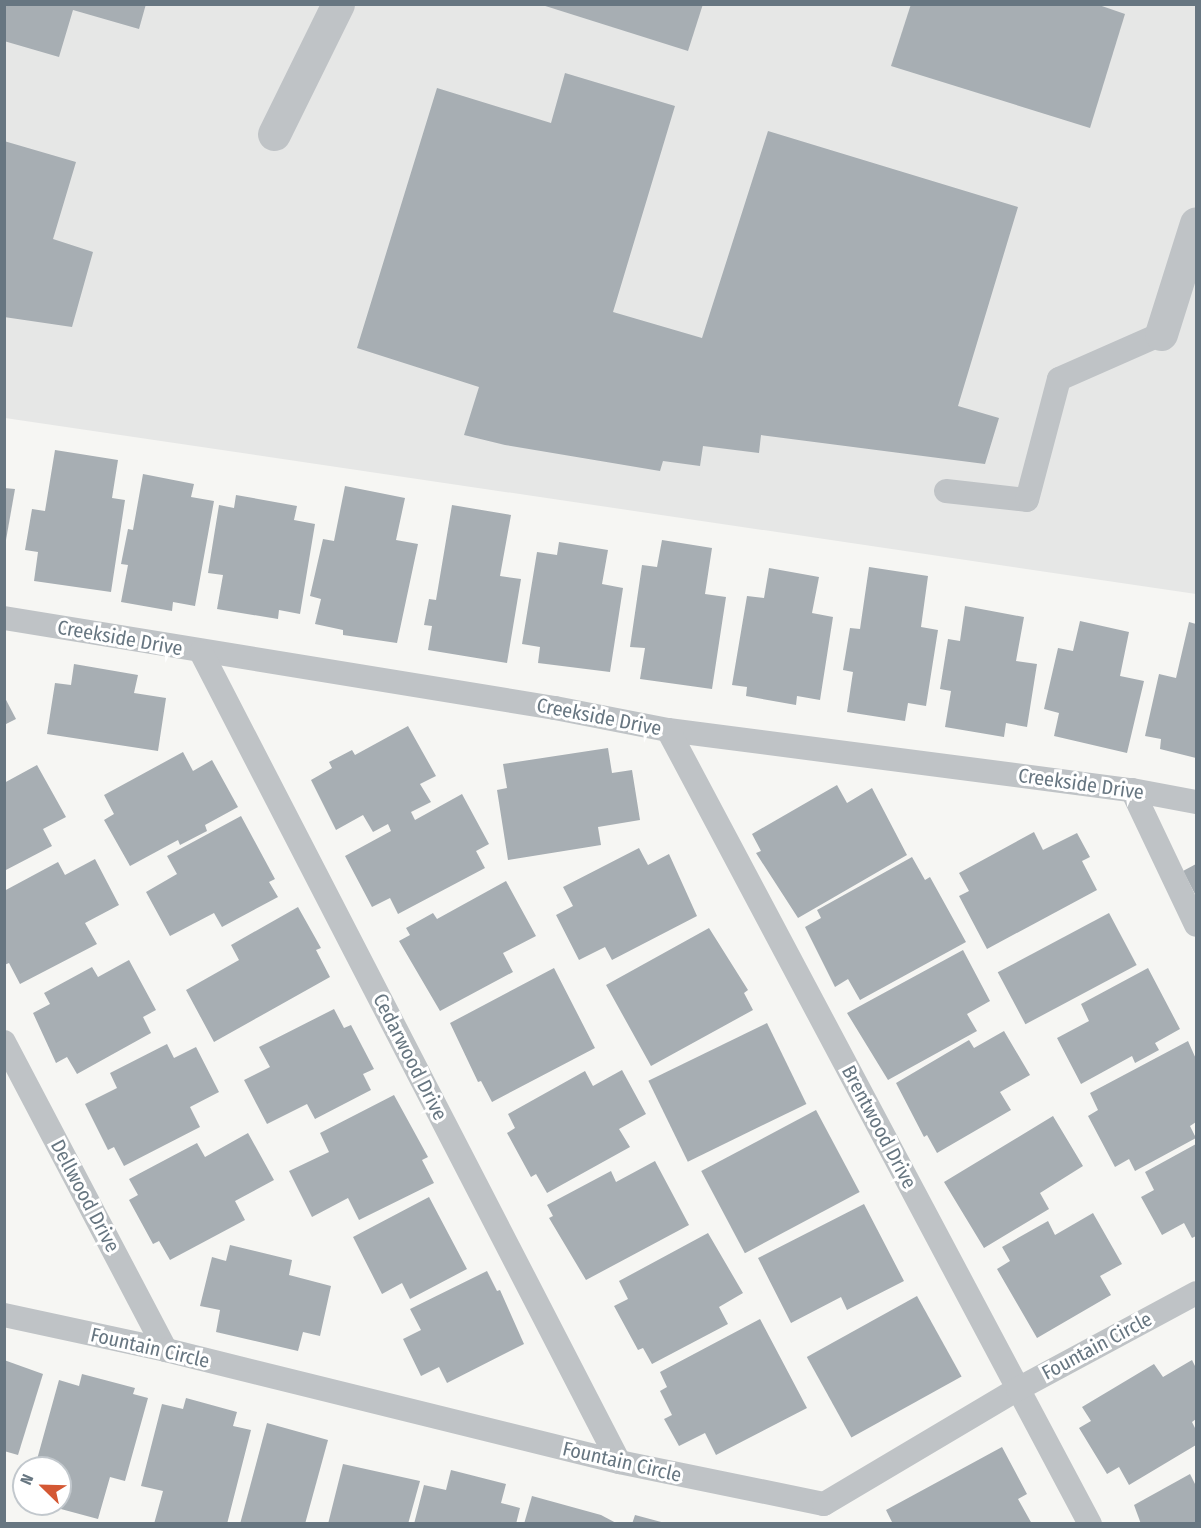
<!DOCTYPE html>
<html>
<head>
<meta charset="utf-8">
<style>
	body { margin:0 }
	#map { position:relative; width:1201px; height:1528px; overflow:hidden; background:#f6f6f3; font-family:"Fira Sans Condensed",sans-serif }
	div>[style] { position:absolute }
	.built>* { inset:0; background:#e6e7e6 }
	.building>* { inset:0; background:#a7aeb3; transform-origin:0 0 }
	.lane>* { height:24px; margin:-12px; padding:0 12px; transform-origin:12px; border-radius:12px; background:#bfc3c6 }
	.street>* { height:33px; margin:-16.5px; padding:0 16.5px; transform-origin:16.5px; border-radius:16.5px; background:#bfc3c6 }
	span { translate:-50% -50%; white-space:nowrap; text-align:center; line-height:1.15; -webkit-text-stroke:6px #fff; paint-order:stroke }
	.street-label { font-size:20px; color:#677681 }
	.frame { position:absolute; inset:0; border:6px solid #677681; pointer-events:none }
	.north { position:absolute; left:12px; top:1456px; width:60px; height:60px; box-sizing:border-box; background:#fff; border:2px solid #c2c8cd; border-radius:50%; rotate:293deg; font-size:16px; font-weight:700; line-height:24px; text-align:center; color:#677681 }
	.north::after { content:''; display:block; margin:auto; width:21px; height:27px; background:#d45834; clip-path:polygon(50% 0,100% 100%,50% 72%,0 100%) }
</style>
</head>
<body>
<div id="map">
	<div class="built">
		<i style="clip-path:polygon(5px 5px,1196px 5px,1196px 594px,5px 418px)"></i>
	</div>
	<div class="building">
		<i style="clip-path:polygon(4px 4px,146px 4px,139px 29px,73px 10px,59px 57px,4px 41px)"></i>
		<i style="clip-path:polygon(539px 4px,703px 4px,688px 51px)"></i>
		<i style="clip-path:polygon(911px 4px,1096px 4px,1125px 14px,1090px 128px,891px 66px)"></i>
		<i style="clip-path:polygon(565px 73px,675px 106px,613px 312px,702px 338px,768px 131px,1018px 207px,958px 406px,999px 418px,985px 464px,761px 435px,759px 453px,703px 446px,700px 466px,663px 461px,660px 471px,505px 445px,464px 435px,479px 387px,357px 348px,437px 88px,551px 123px)"></i>
		<i style="clip-path:polygon(4px 141px,76px 162px,53px 239px,93px 252px,72px 327px,4px 317px)"></i>
		<i style="clip-path:polygon(55px 450px,118px 460px,112px 498px,125px 500px,111px 592px,34px 581px,38px 552px,25px 550px,32px 509px,45px 511px)"></i>
		<i style="clip-path:polygon(143px 474px,194px 484px,191px 497px,214px 501px,195px 606px,173px 602px,172px 611px,121px 602px,128px 565px,121px 564px,128px 529px,133px 530px)"></i>
		<i style="clip-path:polygon(345px 486px,405px 498px,396px 540px,418px 544px,397px 643px,343px 635px,343px 630px,315px 624px,321px 599px,310px 596px,323px 539px,334px 541px)"></i>
		<i style="clip-path:polygon(4px 488px,15px 489px,6px 540px,4px 540px)"></i>
		<i style="clip-path:polygon(236px 495px,297px 506px,294px 520px,315px 524px,300px 614px,279px 610px,278px 619px,217px 609px,223px 575px,208px 573px,219px 505px,234px 508px)"></i>
		<i style="clip-path:polygon(452px 505px,511px 515px,500px 576px,521px 579px,507px 663px,428px 650px,432px 626px,424px 625px,429px 599px,436px 600px)"></i>
		<i style="clip-path:polygon(662px 540px,712px 548px,705px 594px,726px 597px,712px 689px,640px 679px,645px 648px,630px 647px,642px 565px,657px 567px)"></i>
		<i style="clip-path:polygon(559px 542px,608px 550px,602px 584px,623px 588px,610px 672px,538px 663px,540px 647px,522px 644px,537px 552px,557px 555px)"></i>
		<i style="clip-path:polygon(869px 567px,928px 576px,921px 627px,938px 630px,926px 706px,908px 703px,905px 721px,847px 712px,853px 672px,843px 670px,850px 628px,860px 629px)"></i>
		<i style="clip-path:polygon(769px 568px,819px 577px,812px 613px,833px 617px,820px 700px,797px 696px,796px 705px,746px 696px,747px 687px,732px 685px,747px 596px,764px 598px)"></i>
		<i style="clip-path:polygon(965px 606px,1024px 617px,1016px 661px,1037px 664px,1027px 727px,1006px 723px,1004px 737px,945px 727px,951px 691px,940px 689px,948px 639px,960px 641px)"></i>
		<i style="clip-path:polygon(1080px 621px,1129px 632px,1120px 676px,1144px 681px,1127px 753px,1054px 736px,1059px 713px,1044px 709px,1058px 648px,1073px 651px)"></i>
		<i style="clip-path:polygon(1189px 622px,1196px 624px,1196px 758px,1160px 749px,1161px 739px,1145px 736px,1159px 674px,1176px 678px)"></i>
		<i style="clip-path:polygon(74px 664px,138px 675px,134px 693px,166px 698px,158px 751px,47px 734px,55px 683px,71px 685px)"></i>
		<i style="clip-path:polygon(4px 696px,16px 719px,4px 725px)"></i>
		<i style="clip-path:polygon(408px 726px,436px 776px,420px 784px,431px 802px,411px 812px,415px 820px,462px 794px,489px 844px,476px 851px,485px 868px,398px 914px,390px 898px,372px 907px,345px 856px,391px 831px,388px 824px,373px 832px,363px 815px,336px 830px,311px 780px,332px 768px,329px 762px,352px 750px,355px 755px)"></i>
		<i style="clip-path:polygon(608px 748px,612px 773px,632px 770px,640px 820px,598px 827px,601px 845px,508px 860px,497px 790px,507px 788px,503px 764px)"></i>
		<i style="clip-path:polygon(183px 752px,193px 771px,212px 760px,238px 807px,205px 825px,207px 831px,180px 845px,178px 840px,130px 866px,104px 820px,114px 814px,104px 795px)"></i>
		<i style="clip-path:polygon(37px 765px,66px 817px,43px 829px,52px 846px,4px 871px,4px 783px)"></i>
		<i style="clip-path:polygon(837px 785px,847px 803px,872px 788px,907px 855px,798px 918px,756px 853px,761px 851px,752px 834px)"></i>
		<i style="clip-path:polygon(241px 816px,275px 879px,269px 882px,278px 897px,222px 927px,214px 913px,170px 936px,146px 892px,177px 874px,167px 856px)"></i>
		<i style="clip-path:polygon(1034px 832px,1043px 850px,1077px 833px,1090px 857px,1082px 861px,1097px 890px,987px 949px,959px 896px,969px 891px,959px 873px)"></i>
		<i style="clip-path:polygon(639px 848px,648px 865px,669px 854px,697px 916px,612px 960px,605px 947px,579px 960px,556px 915px,573px 906px,563px 887px)"></i>
		<i style="clip-path:polygon(912px 857px,925px 880px,930px 877px,966px 942px,860px 1000px,848px 979px,835px 987px,805px 927px,821px 918px,817px 910px)"></i>
		<i style="clip-path:polygon(95px 859px,119px 905px,85px 923px,97px 944px,20px 984px,9px 963px,4px 965px,4px 891px,58px 862px,65px 875px)"></i>
		<i style="clip-path:polygon(1196px 864px,1196px 896px,1183px 871px)"></i>
		<i style="clip-path:polygon(506px 881px,536px 936px,503px 953px,513px 972px,440px 1011px,399px 941px,410px 935px,406px 928px,433px 913px,437px 919px)"></i>
		<i style="clip-path:polygon(298px 907px,321px 948px,316px 950px,330px 977px,214px 1042px,186px 990px,239px 960px,231px 945px)"></i>
		<i style="left:1109px;top:913px;width:59px;height:126px;rotate:62deg"></i>
		<i style="clip-path:polygon(709px 928px,748px 990px,744px 993px,753px 1010px,651px 1066px,606px 985px)"></i>
		<i style="clip-path:polygon(963px 950px,990px 1001px,967px 1014px,977px 1031px,888px 1080px,847px 1013px)"></i>
		<i style="clip-path:polygon(129px 960px,156px 1010px,143px 1017px,151px 1033px,77px 1074px,67px 1057px,56px 1063px,33px 1013px,50px 1004px,44px 993px,92px 967px,98px 977px)"></i>
		<i style="clip-path:polygon(554px 968px,595px 1048px,492px 1102px,481px 1081px,478px 1082px,450px 1023px)"></i>
		<i style="clip-path:polygon(1148px 968px,1180px 1029px,1155px 1043px,1159px 1050px,1135px 1063px,1132px 1056px,1081px 1084px,1057px 1038px,1089px 1021px,1081px 1004px)"></i>
		<i style="clip-path:polygon(334px 1009px,344px 1028px,351px 1025px,374px 1069px,363px 1074px,371px 1090px,315px 1119px,307px 1104px,267px 1124px,244px 1080px,270px 1067px,259px 1047px)"></i>
		<i style="left:767px;top:1023px;width:90px;height:132px;rotate:64deg"></i>
		<i style="clip-path:polygon(1004px 1031px,1030px 1075px,1000px 1092px,1011px 1110px,937px 1153px,927px 1135px,924px 1137px,896px 1083px,969px 1040px,974px 1048px)"></i>
		<i style="clip-path:polygon(1188px 1041px,1196px 1059px,1196px 1122px,1190px 1126px,1196px 1138px,1135px 1171px,1129px 1159px,1115px 1167px,1088px 1116px,1098px 1110px,1090px 1093px)"></i>
		<i style="clip-path:polygon(167px 1044px,174px 1058px,196px 1047px,219px 1092px,190px 1107px,200px 1127px,124px 1166px,114px 1147px,108px 1150px,85px 1104px,117px 1088px,110px 1073px)"></i>
		<i style="clip-path:polygon(622px 1070px,646px 1114px,619px 1129px,630px 1147px,547px 1193px,536px 1174px,531px 1177px,507px 1133px,515px 1128px,508px 1114px,585px 1071px,593px 1086px)"></i>
		<i style="clip-path:polygon(394px 1095px,428px 1157px,422px 1160px,434px 1183px,359px 1220px,348px 1198px,312px 1217px,289px 1171px,329px 1152px,320px 1133px)"></i>
		<i style="left:816px;top:1110px;width:93px;height:130px;rotate:62deg"></i>
		<i style="clip-path:polygon(1053px 1116px,1083px 1166px,1040px 1193px,1049px 1209px,984px 1248px,944px 1182px)"></i>
		<i style="clip-path:polygon(248px 1133px,274px 1180px,235px 1201px,245px 1220px,170px 1260px,159px 1241px,153px 1244px,129px 1200px,138px 1195px,129px 1179px,197px 1143px,205px 1157px)"></i>
		<i style="clip-path:polygon(1196px 1144px,1196px 1236px,1192px 1238px,1184px 1223px,1162px 1235px,1141px 1197px,1154px 1190px,1145px 1172px)"></i>
		<i style="clip-path:polygon(655px 1161px,689px 1225px,586px 1280px,549px 1218px,553px 1216px,547px 1205px,611px 1171px,616px 1182px)"></i>
		<i style="clip-path:polygon(429px 1197px,467px 1269px,410px 1299px,402px 1283px,382px 1294px,353px 1237px)"></i>
		<i style="clip-path:polygon(864px 1204px,904px 1281px,847px 1310px,841px 1297px,791px 1323px,758px 1258px)"></i>
		<i style="clip-path:polygon(1093px 1213px,1122px 1264px,1100px 1276px,1111px 1295px,1037px 1338px,997px 1269px,1010px 1261px,1002px 1247px,1048px 1221px,1055px 1235px)"></i>
		<i style="clip-path:polygon(708px 1233px,743px 1293px,719px 1307px,728px 1324px,652px 1364px,643px 1348px,638px 1350px,614px 1306px,628px 1299px,619px 1281px)"></i>
		<i style="clip-path:polygon(230px 1245px,292px 1260px,289px 1275px,331px 1286px,320px 1336px,303px 1332px,298px 1351px,216px 1332px,220px 1310px,200px 1306px,212px 1257px,226px 1261px)"></i>
		<i style="clip-path:polygon(487px 1271px,497px 1291px,500px 1290px,524px 1344px,447px 1383px,439px 1367px,421px 1376px,403px 1339px,421px 1330px,410px 1309px)"></i>
		<i style="left:917px;top:1296px;width:92px;height:126px;rotate:61deg"></i>
		<i style="clip-path:polygon(760px 1319px,807px 1408px,716px 1455px,705px 1433px,679px 1446px,664px 1419px,672px 1415px,660px 1391px,667px 1387px,660px 1372px)"></i>
		<i style="clip-path:polygon(4px 1360px,43px 1374px,18px 1455px,4px 1451px)"></i>
		<i style="clip-path:polygon(1192px 1360px,1196px 1368px,1196px 1419px,1192px 1422px,1196px 1430px,1196px 1445px,1129px 1485px,1119px 1467px,1107px 1474px,1079px 1428px,1091px 1421px,1082px 1407px,1154px 1364px,1163px 1377px)"></i>
		<i style="clip-path:polygon(82px 1374px,135px 1388px,133px 1394px,148px 1398px,125px 1481px,110px 1477px,98px 1519px,46px 1505px,60px 1504px,60px 1468px,36px 1463px,59px 1380px,79px 1386px)"></i>
		<i style="clip-path:polygon(186px 1398px,237px 1412px,233px 1426px,251px 1430px,227px 1524px,154px 1524px,163px 1491px,141px 1486px,162px 1404px,183px 1409px)"></i>
		<i style="clip-path:polygon(267px 1423px,328px 1440px,305px 1524px,240px 1524px)"></i>
		<i style="clip-path:polygon(1002px 1447px,1027px 1494px,1018px 1499px,1032px 1524px,893px 1524px,886px 1510px)"></i>
		<i style="clip-path:polygon(343px 1464px,420px 1481px,408px 1524px,328px 1524px)"></i>
		<i style="clip-path:polygon(451px 1470px,506px 1484px,501px 1503px,520px 1508px,516px 1524px,414px 1524px,424px 1485px,446px 1490px)"></i>
		<i style="clip-path:polygon(1190px 1474px,1196px 1486px,1196px 1524px,1141px 1524px,1134px 1505px)"></i>
		<i style="clip-path:polygon(532px 1496px,601px 1515px,618px 1524px,524px 1524px)"></i>
		<i style="clip-path:polygon(635px 1515px,665px 1523px,665px 1524px,632px 1524px)"></i>
	</div>
	<div class="lane">
		<i style="left:946px;top:491px;width:81px;rotate:6.3deg"></i>
		<i style="left:1027px;top:500px;width:125px;rotate:-75.2deg"></i>
		<i style="left:1059px;top:379px;width:111px;rotate:-23.8deg"></i>
		<i style="left:4px;top:618px;width:558px;rotate:9.28deg"></i>
		<i style="left:555px;top:708px;width:115px;rotate:11deg"></i>
		<i style="left:668px;top:730px;width:468px;rotate:7.4deg"></i>
		<i style="left:1132px;top:790px;width:65px;rotate:10.6deg"></i>
		<i style="left:201px;top:652px;width:911px;rotate:62.7deg"></i>
		<i style="left:668px;top:730px;width:899px;rotate:62.01deg"></i>
		<i style="left:1132px;top:790px;width:149px;rotate:64.6deg"></i>
		<i style="left:4px;top:1042px;width:348px;rotate:62.3deg"></i>
		<i style="left:4px;top:1315px;width:166px;rotate:12.2deg"></i>
		<i style="left:166px;top:1350px;width:467px;rotate:13.9deg"></i>
		<i style="left:619px;top:1462px;width:209px;rotate:11.6deg"></i>
		<i style="left:824px;top:1504px;width:226px;rotate:-30.7deg"></i>
		<i style="left:1018px;top:1389px;width:202px;rotate:-28.3deg"></i>
	</div>
	<div class="street">
		<i style="left:274px;top:134px;width:145px;rotate:-63.8deg"></i>
		<i style="left:1161px;top:334px;width:116px;rotate:-72.5deg"></i>
	</div>
	<div class="street-label">
		<span style="left:120px;top:638px;rotate:10deg">Creekside Drive</span>
		<span style="left:599px;top:717px;rotate:11deg">Creekside Drive</span>
		<span style="left:1081px;top:784px;rotate:8deg">Creekside Drive</span>
		<span style="left:410px;top:1057px;rotate:63deg">Cedarwood Drive</span>
		<span style="left:879px;top:1127px;rotate:62deg">Brentwood Drive</span>
		<span style="left:85px;top:1196px;rotate:62deg">Dellwood Drive</span>
		<span style="left:1097px;top:1346px;rotate:-28deg">Fountain Circle</span>
		<span style="left:150px;top:1348px;rotate:13deg">Fountain Circle</span>
		<span style="left:622px;top:1462px;rotate:13deg">Fountain Circle</span>
	</div>
	<div class="frame"></div>
	<div class="north">N</div>
</div>
</body>
</html>
